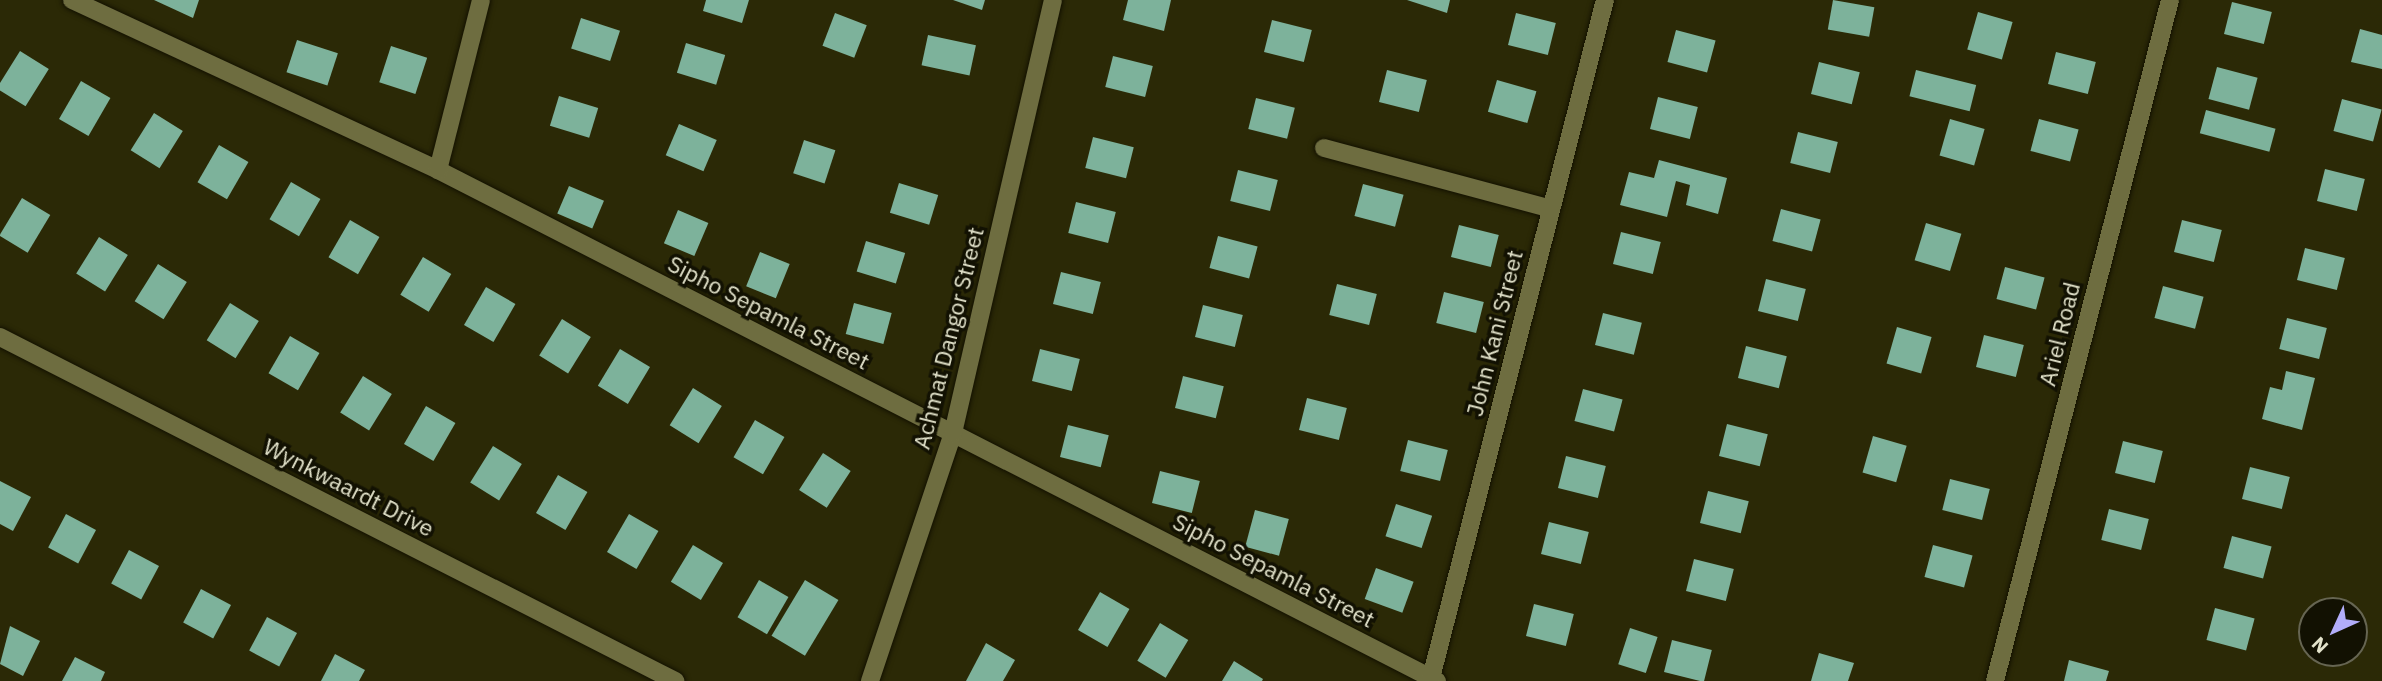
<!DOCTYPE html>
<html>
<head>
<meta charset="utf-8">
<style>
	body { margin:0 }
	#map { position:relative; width:2382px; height:681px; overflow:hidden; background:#2b2906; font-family:"IBM Plex Sans",sans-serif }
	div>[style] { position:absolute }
	.building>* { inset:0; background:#7db29b; transform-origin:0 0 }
	.roads { filter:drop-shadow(0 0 2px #131100) drop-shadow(0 0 2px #131100) }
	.street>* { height:18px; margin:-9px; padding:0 9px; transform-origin:9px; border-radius:9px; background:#6e6d40 }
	span { translate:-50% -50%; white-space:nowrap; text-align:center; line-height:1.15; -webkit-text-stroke:7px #121102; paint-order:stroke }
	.street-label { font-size:23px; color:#e3e3cb }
	.north { position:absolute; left:2298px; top:597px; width:70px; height:70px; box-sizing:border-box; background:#121102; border:2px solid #666552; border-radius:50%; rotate:225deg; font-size:19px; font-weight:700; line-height:28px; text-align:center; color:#e3e3cb }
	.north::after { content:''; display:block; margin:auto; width:24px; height:32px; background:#b2adf9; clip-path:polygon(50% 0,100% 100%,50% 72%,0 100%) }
</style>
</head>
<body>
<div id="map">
	<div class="building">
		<i style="clip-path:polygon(154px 0,199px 0,193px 18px)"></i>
		<i style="clip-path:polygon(706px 0,749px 0,742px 23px,703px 11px)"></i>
		<i style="clip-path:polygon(953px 0,985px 0,982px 10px)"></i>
		<i style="clip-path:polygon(1128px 0,1171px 0,1164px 31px,1123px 20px)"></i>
		<i style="clip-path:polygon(1407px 0,1450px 0,1447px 13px)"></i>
		<i style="left:1833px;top:0;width:42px;height:30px;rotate:10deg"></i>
		<i style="left:2232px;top:2px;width:41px;height:33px;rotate:14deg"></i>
		<i style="left:1978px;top:12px;width:36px;height:39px;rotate:16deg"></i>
		<i style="left:835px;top:13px;width:34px;height:35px;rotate:21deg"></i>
		<i style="left:1516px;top:13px;width:41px;height:33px;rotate:14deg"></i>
		<i style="left:581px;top:18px;width:41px;height:32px;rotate:18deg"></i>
		<i style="left:1272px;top:20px;width:41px;height:33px;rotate:14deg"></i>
		<i style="clip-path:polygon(2360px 29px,2382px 35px,2382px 69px,2351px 62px)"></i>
		<i style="left:1676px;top:30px;width:41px;height:33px;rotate:15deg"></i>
		<i style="left:928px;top:35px;width:49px;height:31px;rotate:12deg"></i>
		<i style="left:297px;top:40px;width:43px;height:34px;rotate:18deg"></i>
		<i style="left:686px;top:43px;width:41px;height:31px;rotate:17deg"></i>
		<i style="left:391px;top:46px;width:38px;height:38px;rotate:18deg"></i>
		<i style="left:20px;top:51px;width:34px;height:44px;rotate:32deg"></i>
		<i style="left:2056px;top:52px;width:41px;height:33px;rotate:14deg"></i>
		<i style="left:1113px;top:56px;width:41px;height:32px;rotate:14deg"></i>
		<i style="left:1819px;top:62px;width:42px;height:33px;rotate:14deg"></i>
		<i style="left:2217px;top:67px;width:42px;height:33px;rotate:15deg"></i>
		<i style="left:1387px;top:70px;width:41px;height:33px;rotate:14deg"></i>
		<i style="left:1916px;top:70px;width:62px;height:27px;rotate:14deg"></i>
		<i style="left:1497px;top:80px;width:41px;height:33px;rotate:16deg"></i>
		<i style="left:81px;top:81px;width:34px;height:44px;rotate:30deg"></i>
		<i style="left:559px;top:96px;width:41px;height:31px;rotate:17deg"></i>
		<i style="left:1658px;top:97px;width:41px;height:33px;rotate:14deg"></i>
		<i style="left:1256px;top:98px;width:40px;height:32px;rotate:14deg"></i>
		<i style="left:2342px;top:99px;width:41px;height:33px;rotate:15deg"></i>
		<i style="left:2206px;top:110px;width:72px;height:24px;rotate:15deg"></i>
		<i style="left:154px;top:113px;width:34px;height:44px;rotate:32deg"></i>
		<i style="left:1950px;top:119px;width:36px;height:38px;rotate:16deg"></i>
		<i style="left:2039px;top:119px;width:41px;height:33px;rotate:15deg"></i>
		<i style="left:679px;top:124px;width:41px;height:34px;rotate:23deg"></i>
		<i style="left:1798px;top:132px;width:41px;height:32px;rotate:14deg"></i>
		<i style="left:1093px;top:137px;width:42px;height:32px;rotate:14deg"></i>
		<i style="left:804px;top:140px;width:33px;height:35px;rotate:18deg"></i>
		<i style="left:219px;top:145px;width:34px;height:43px;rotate:30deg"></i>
		<i style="clip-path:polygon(1659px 160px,1727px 178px,1718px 214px,1686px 205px,1690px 185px,1676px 181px,1667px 217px,1620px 205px,1629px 172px,1654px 178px)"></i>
		<i style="left:2325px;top:169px;width:41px;height:33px;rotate:14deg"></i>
		<i style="left:1238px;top:170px;width:41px;height:32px;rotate:14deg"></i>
		<i style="left:291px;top:182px;width:34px;height:43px;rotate:30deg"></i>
		<i style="left:899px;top:183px;width:41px;height:31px;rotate:17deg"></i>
		<i style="left:1363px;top:184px;width:42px;height:33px;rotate:15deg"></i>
		<i style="left:569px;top:186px;width:38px;height:30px;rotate:23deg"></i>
		<i style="left:22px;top:198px;width:33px;height:44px;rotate:31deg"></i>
		<i style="left:1076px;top:202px;width:41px;height:32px;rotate:14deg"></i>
		<i style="left:1781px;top:209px;width:41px;height:33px;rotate:15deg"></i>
		<i style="left:678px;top:210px;width:33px;height:36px;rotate:23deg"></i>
		<i style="left:350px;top:220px;width:34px;height:43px;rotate:30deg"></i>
		<i style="left:2182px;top:220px;width:41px;height:33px;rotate:14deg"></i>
		<i style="left:1926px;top:223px;width:37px;height:39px;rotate:17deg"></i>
		<i style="left:1459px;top:225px;width:41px;height:33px;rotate:14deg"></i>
		<i style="left:1621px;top:232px;width:41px;height:33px;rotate:14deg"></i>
		<i style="left:1218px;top:236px;width:41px;height:33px;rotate:15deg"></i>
		<i style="left:99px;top:237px;width:34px;height:43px;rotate:32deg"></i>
		<i style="left:866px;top:241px;width:41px;height:32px;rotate:17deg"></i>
		<i style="left:2305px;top:248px;width:41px;height:33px;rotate:14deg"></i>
		<i style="left:760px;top:252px;width:32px;height:37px;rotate:22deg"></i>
		<i style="left:423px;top:257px;width:33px;height:44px;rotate:31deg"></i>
		<i style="left:158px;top:264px;width:34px;height:44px;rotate:32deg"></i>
		<i style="left:2005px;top:267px;width:41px;height:33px;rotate:15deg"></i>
		<i style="left:1061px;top:272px;width:41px;height:33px;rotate:14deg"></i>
		<i style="left:1766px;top:279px;width:41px;height:33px;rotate:14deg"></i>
		<i style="left:1337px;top:284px;width:41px;height:32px;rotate:14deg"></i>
		<i style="left:2163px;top:286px;width:42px;height:33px;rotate:15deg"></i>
		<i style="left:486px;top:287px;width:34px;height:44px;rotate:30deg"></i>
		<i style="left:1444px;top:292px;width:41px;height:32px;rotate:14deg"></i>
		<i style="left:230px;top:303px;width:34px;height:44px;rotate:32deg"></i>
		<i style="left:854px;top:303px;width:39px;height:32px;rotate:15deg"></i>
		<i style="left:1203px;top:305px;width:41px;height:33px;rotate:14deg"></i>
		<i style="left:1603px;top:313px;width:40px;height:33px;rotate:14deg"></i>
		<i style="left:2287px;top:318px;width:41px;height:32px;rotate:14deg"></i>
		<i style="left:562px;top:319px;width:34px;height:43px;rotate:32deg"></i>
		<i style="left:1897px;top:327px;width:36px;height:38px;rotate:16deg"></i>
		<i style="left:1984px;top:335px;width:41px;height:33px;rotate:14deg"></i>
		<i style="left:290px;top:336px;width:34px;height:43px;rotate:30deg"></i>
		<i style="left:1746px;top:346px;width:42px;height:33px;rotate:14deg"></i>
		<i style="left:620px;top:349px;width:35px;height:43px;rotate:31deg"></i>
		<i style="left:1040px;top:349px;width:41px;height:33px;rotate:14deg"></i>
		<i style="clip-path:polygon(2286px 371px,2315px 378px,2302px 430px,2262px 419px,2270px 387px,2282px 390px)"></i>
		<i style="left:363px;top:376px;width:34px;height:43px;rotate:32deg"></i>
		<i style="left:1183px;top:376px;width:42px;height:33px;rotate:14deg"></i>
		<i style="left:693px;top:388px;width:34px;height:44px;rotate:32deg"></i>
		<i style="left:1583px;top:389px;width:41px;height:33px;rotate:15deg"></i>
		<i style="left:1307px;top:398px;width:41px;height:33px;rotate:14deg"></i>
		<i style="left:426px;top:406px;width:34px;height:44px;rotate:30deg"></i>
		<i style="left:755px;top:420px;width:34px;height:43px;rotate:30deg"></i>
		<i style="left:1727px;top:424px;width:42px;height:33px;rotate:14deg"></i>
		<i style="left:1068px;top:425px;width:42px;height:33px;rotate:14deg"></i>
		<i style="left:1873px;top:436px;width:35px;height:38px;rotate:16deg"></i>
		<i style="left:1408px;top:440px;width:41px;height:32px;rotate:14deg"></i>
		<i style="left:2123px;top:441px;width:41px;height:33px;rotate:14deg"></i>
		<i style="left:493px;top:446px;width:34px;height:43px;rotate:32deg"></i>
		<i style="left:823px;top:453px;width:33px;height:44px;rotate:33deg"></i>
		<i style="left:1566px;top:456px;width:41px;height:33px;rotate:14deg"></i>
		<i style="left:2250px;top:467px;width:41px;height:33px;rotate:14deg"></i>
		<i style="left:1160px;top:471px;width:41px;height:33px;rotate:14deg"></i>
		<i style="left:558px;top:475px;width:34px;height:44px;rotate:30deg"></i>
		<i style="left:1950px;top:479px;width:41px;height:32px;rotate:14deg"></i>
		<i style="clip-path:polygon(0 481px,31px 497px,13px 531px,0 524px)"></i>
		<i style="left:1708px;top:491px;width:42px;height:33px;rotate:14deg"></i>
		<i style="left:1396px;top:504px;width:38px;height:34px;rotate:18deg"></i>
		<i style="left:2109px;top:509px;width:41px;height:32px;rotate:14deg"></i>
		<i style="left:1255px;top:510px;width:35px;height:38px;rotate:15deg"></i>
		<i style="left:66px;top:514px;width:34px;height:38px;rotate:28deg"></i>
		<i style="left:629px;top:514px;width:34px;height:44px;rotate:30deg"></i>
		<i style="left:1549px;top:522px;width:41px;height:33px;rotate:14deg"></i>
		<i style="left:2232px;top:536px;width:41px;height:33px;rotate:15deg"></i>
		<i style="left:693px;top:545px;width:35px;height:43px;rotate:31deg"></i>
		<i style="left:1933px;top:545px;width:41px;height:33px;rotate:15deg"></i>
		<i style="left:129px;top:550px;width:34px;height:38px;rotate:28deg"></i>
		<i style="left:1694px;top:559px;width:41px;height:33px;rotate:14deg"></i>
		<i style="left:1376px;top:568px;width:40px;height:33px;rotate:20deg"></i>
		<i style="left:759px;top:580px;width:34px;height:43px;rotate:30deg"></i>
		<i style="left:805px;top:580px;width:39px;height:65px;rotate:31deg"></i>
		<i style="left:201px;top:589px;width:34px;height:38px;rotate:28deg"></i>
		<i style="left:1100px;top:592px;width:34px;height:44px;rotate:30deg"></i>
		<i style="left:1534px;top:604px;width:41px;height:33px;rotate:14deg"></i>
		<i style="left:2215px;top:608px;width:41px;height:33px;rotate:15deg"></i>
		<i style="left:267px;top:617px;width:34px;height:38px;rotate:28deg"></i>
		<i style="left:1160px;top:623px;width:33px;height:44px;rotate:31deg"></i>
		<i style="clip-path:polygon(10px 626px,40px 641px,23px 676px,0 664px)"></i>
		<i style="left:1630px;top:628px;width:29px;height:38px;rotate:18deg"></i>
		<i style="left:1672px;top:640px;width:41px;height:33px;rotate:14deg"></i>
		<i style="clip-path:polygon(986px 643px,1015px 660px,1003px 681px,966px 681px)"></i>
		<i style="clip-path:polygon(1819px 653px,1854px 663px,1848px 681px,1811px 681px)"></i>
		<i style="clip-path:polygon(335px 654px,365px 670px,359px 681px,321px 681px)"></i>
		<i style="clip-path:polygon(75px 657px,105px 672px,101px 681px,62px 681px)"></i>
		<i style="clip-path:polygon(2069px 660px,2109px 671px,2106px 681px,2064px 681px)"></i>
		<i style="clip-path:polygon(1234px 661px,1263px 679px,1262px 681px,1222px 681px)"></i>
	</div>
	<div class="roads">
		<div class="street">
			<i style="left:72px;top:0;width:404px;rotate:24.9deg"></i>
			<i style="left:438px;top:170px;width:1122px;rotate:27.09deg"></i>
			<i style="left:1324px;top:148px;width:235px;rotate:15deg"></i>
			<i style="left:438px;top:170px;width:175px;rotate:-75.8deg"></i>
			<i style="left:0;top:337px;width:758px;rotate:27deg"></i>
			<i style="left:1431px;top:678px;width:700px;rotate:-75.61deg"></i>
			<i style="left:870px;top:681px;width:262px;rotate:-71.5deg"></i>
			<i style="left:953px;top:433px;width:444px;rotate:-77deg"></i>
			<i style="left:1995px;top:681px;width:703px;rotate:-75.59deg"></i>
		</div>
	</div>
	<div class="street-label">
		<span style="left:769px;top:312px;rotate:27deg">Sipho Sepamla Street</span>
		<span style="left:1494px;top:333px;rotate:-76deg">John Kani Street</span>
		<span style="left:2059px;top:334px;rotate:-76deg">Ariel Road</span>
		<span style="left:948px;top:338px;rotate:-76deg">Achmat Dangor Street</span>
		<span style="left:349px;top:487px;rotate:27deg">Wynkwaardt Drive</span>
		<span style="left:1274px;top:570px;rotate:27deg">Sipho Sepamla Street</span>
	</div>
	<div class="north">N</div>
</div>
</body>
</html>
